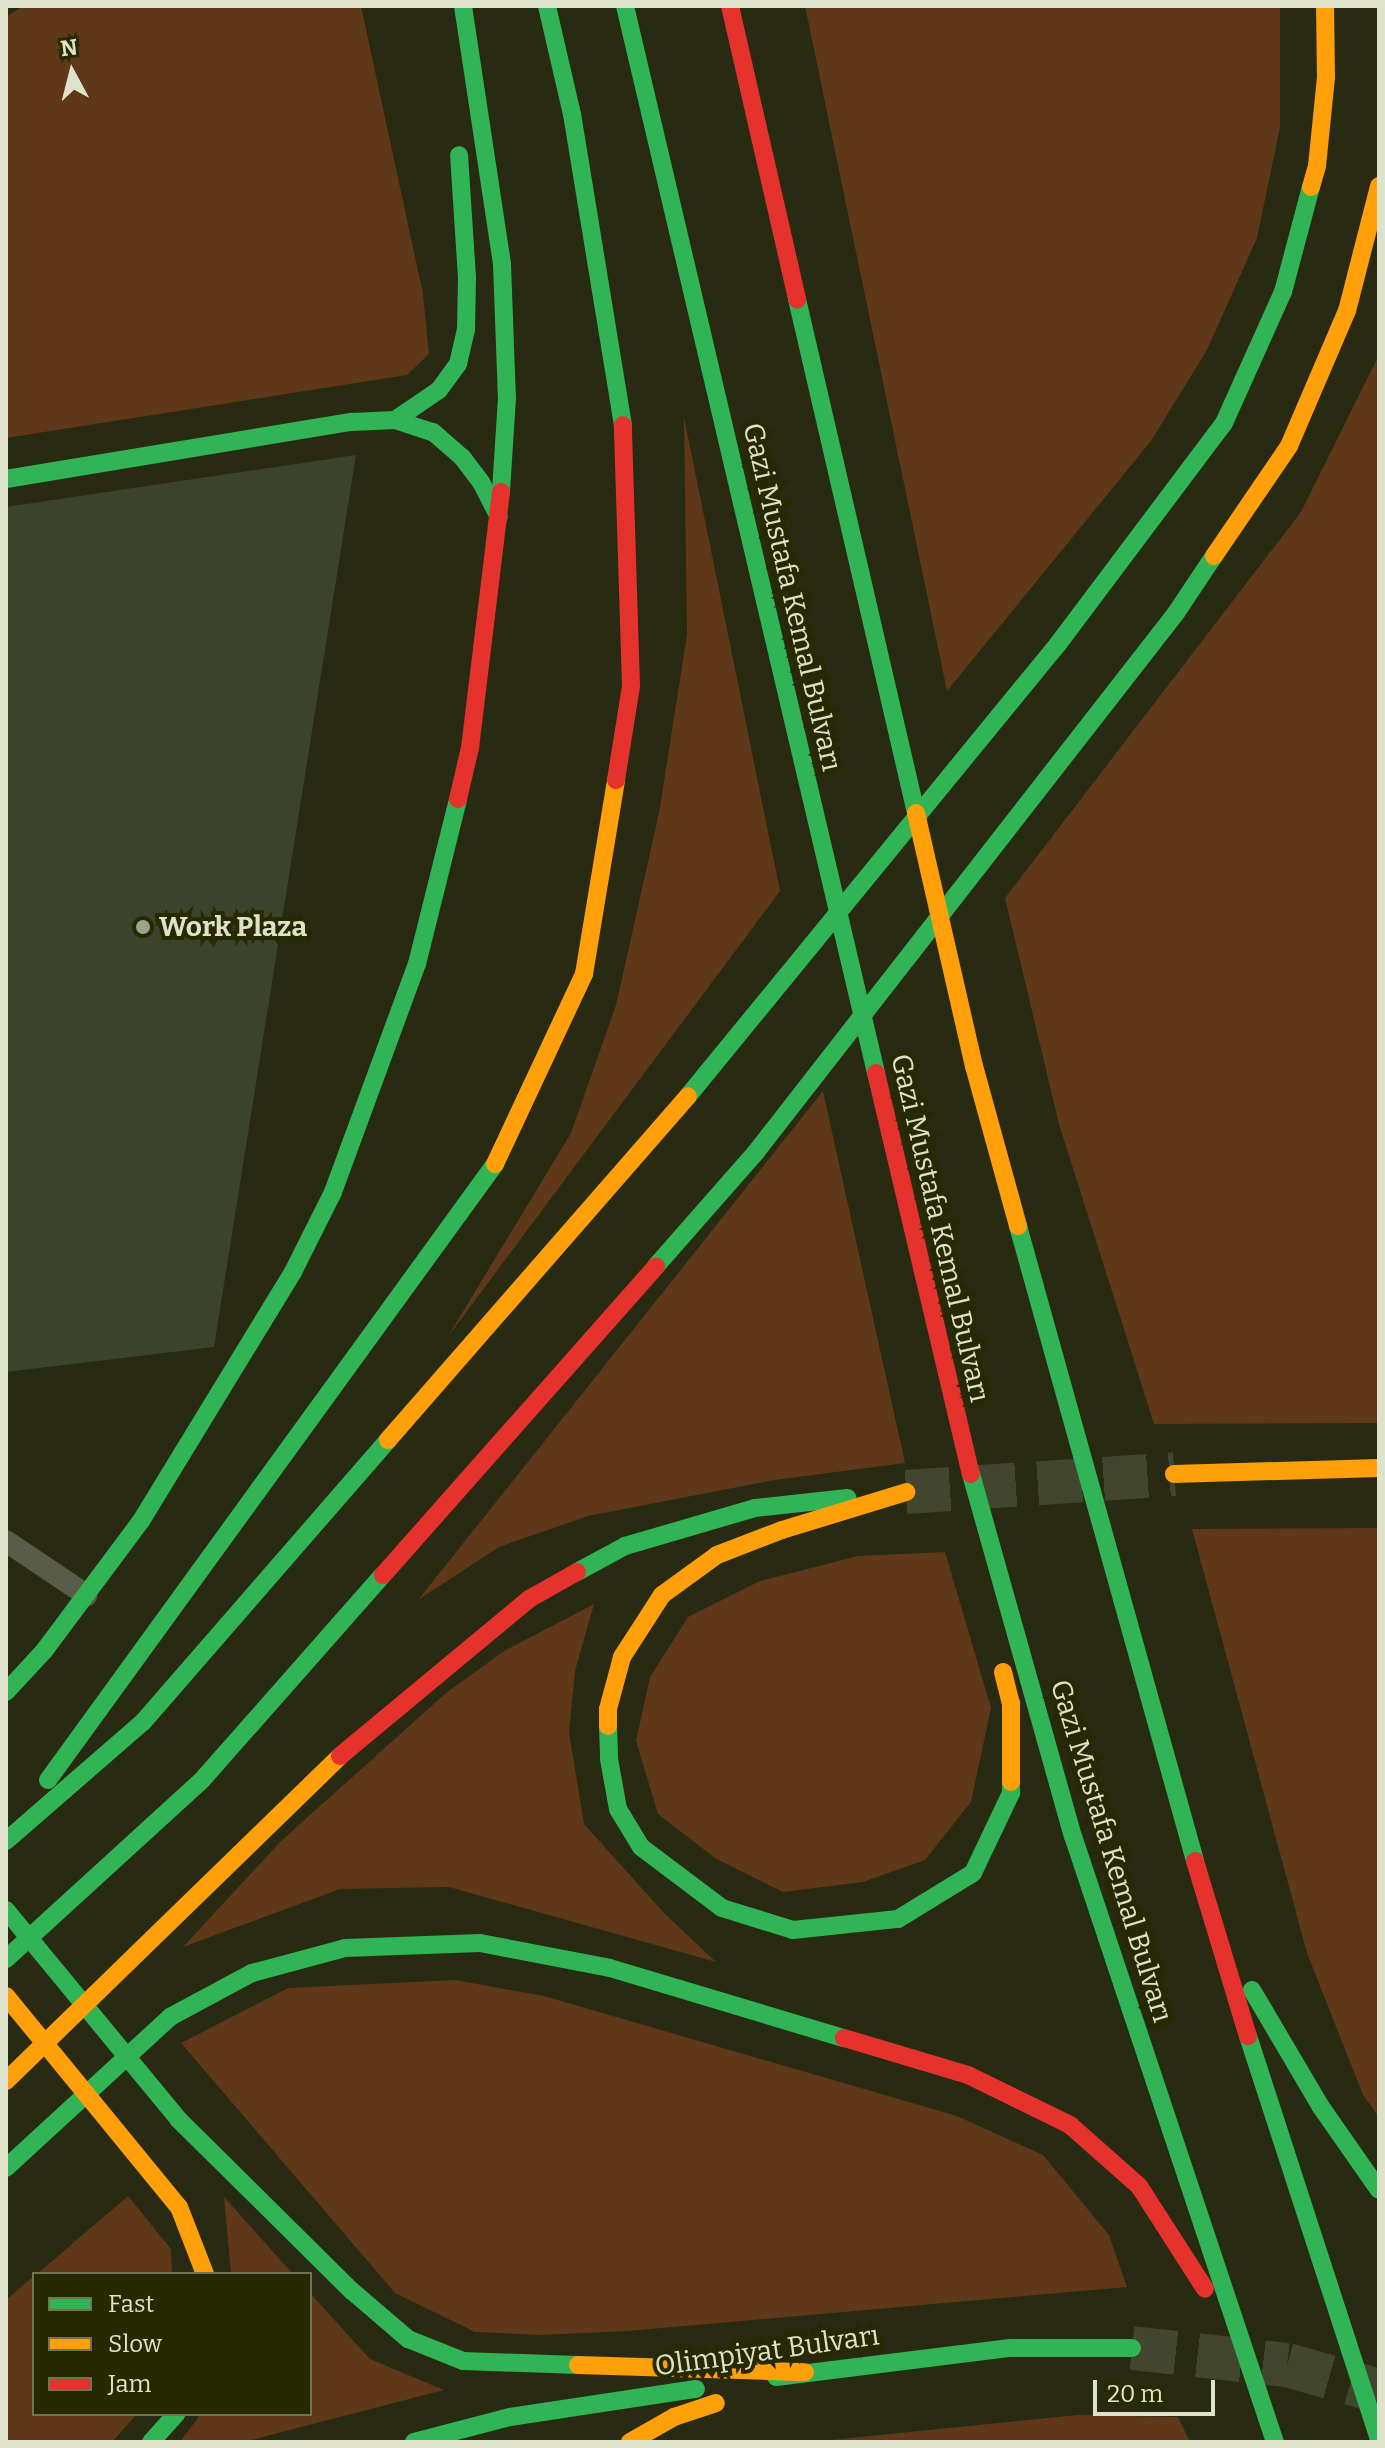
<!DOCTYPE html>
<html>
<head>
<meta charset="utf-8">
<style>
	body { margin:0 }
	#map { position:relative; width:1385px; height:2448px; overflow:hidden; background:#282a12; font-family:Bitter,serif }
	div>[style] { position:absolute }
	.green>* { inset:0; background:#5e3819 }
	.building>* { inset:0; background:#3c432d }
	.primary-tunnel>* { height:44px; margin-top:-22px; transform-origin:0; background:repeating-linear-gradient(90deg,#43462e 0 44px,transparent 0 66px) }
	.lane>* { height:22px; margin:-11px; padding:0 11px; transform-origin:11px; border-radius:11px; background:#595b49 }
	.fast>* { height:18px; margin:-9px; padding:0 9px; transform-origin:9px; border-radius:9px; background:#30b455 }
	.slow>* { height:18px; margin:-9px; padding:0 9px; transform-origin:9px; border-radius:9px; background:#ff9f0a }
	.jam>* { height:18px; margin:-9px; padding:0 9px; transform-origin:9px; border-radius:9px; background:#e5322d }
	.dots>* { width:22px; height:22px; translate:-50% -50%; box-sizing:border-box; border:4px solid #272a00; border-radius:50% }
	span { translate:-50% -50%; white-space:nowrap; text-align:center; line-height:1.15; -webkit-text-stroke:8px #272a00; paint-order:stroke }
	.street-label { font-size:28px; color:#dee2ca }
	.poi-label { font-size:28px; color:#dee2ca; font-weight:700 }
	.left { translate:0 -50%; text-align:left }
	.frame { position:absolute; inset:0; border:8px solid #dee2ca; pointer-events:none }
	.legend { position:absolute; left:32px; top:2272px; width:280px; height:144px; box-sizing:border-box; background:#272a00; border:2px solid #707451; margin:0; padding:10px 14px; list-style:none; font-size:24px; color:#dee2ca }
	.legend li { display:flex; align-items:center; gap:16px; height:40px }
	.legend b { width:40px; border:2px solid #707451 }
	.north { position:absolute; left:32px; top:32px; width:80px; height:80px; -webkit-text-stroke:6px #272a00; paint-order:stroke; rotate:353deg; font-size:22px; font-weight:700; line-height:32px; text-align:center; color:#dee2ca }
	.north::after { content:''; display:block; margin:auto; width:28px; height:36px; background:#dee2ca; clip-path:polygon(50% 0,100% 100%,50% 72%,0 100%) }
	.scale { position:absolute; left:1093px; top:2380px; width:122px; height:36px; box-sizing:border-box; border:4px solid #dee2ca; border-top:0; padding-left:10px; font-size:24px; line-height:28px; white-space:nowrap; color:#dee2ca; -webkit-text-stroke:6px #272a00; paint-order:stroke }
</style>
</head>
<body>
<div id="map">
	<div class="green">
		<i style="clip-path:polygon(23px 6px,361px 6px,423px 294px,429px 354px,407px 375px,6px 438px,6px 17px)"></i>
		<i style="clip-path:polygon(805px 6px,1280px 6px,1280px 127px,1257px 238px,1207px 350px,1151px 441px,947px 691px)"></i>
		<i style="clip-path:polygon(1379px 355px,1379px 1423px,1154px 1424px,1059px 1124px,1005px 898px,1301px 512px)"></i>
		<i style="clip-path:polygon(684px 417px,780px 891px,447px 1338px,571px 1133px,616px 1005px,659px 813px,687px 635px)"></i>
		<i style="clip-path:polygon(823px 1091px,905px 1463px,775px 1480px,588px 1516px,499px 1547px,418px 1600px)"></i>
		<i style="clip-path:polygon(1379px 1528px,1379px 2117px,1363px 2095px,1307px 1953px,1192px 1529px)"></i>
		<i style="clip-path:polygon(945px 1552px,991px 1708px,971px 1802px,925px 1860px,863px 1882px,783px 1892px,715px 1858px,658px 1814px,636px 1741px,650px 1677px,688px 1617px,760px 1581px,858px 1556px)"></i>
		<i style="clip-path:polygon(594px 1604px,575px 1671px,569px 1732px,584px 1824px,664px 1913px,716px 1962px,449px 1887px,340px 1889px,183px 1947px,280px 1842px,446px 1693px,504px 1651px)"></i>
		<i style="clip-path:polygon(455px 1980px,544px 1996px,957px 2116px,1043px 2155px,1109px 2235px,1127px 2287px,628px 2331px,540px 2335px,475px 2332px,395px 2293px,181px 2043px,288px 1988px)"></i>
		<i style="clip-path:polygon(128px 2196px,171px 2249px,172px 2274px,37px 2274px)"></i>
		<i style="clip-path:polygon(224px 2197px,293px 2274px,231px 2274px)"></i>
		<i style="clip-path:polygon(34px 2276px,34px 2414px,137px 2414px,112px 2442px,6px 2442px,6px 2300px)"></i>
		<i style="clip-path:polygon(310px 2293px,370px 2359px,444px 2390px,243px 2442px,180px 2442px,201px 2414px,310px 2414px)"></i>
		<i style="clip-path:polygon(1078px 2415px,1178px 2417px,1190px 2442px,811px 2442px)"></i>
	</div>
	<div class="building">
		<i style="clip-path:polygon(356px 455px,214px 1347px,6px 1372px,6px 507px)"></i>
	</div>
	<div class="primary-tunnel">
		<i style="left:906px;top:1492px;width:269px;rotate:-3.8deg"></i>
		<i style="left:1132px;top:2348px;width:156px;rotate:6.3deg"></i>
		<i style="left:1287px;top:2365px;width:96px;rotate:15.8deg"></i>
	</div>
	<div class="lane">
		<i style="left:6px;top:1541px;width:97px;rotate:34deg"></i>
	</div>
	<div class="fast">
		<i style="left:463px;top:6px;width:261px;rotate:81.4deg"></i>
		<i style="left:502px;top:264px;width:134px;rotate:87.9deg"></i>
		<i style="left:507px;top:398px;width:94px;rotate:93.7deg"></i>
		<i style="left:547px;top:6px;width:111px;rotate:77deg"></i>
		<i style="left:572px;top:114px;width:315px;rotate:80.7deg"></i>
		<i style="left:625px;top:6px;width:1096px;rotate:76.76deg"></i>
		<i style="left:797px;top:299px;width:528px;rotate:76.96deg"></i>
		<i style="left:395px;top:420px;width:53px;rotate:-34.3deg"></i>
		<i style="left:439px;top:390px;width:32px;rotate:-54deg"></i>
		<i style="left:458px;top:364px;width:35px;rotate:-77deg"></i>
		<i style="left:466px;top:330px;width:52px;rotate:-88.9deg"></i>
		<i style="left:467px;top:278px;width:123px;rotate:-93.7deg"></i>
		<i style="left:395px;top:420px;width:40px;rotate:18deg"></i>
		<i style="left:433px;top:432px;width:38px;rotate:41deg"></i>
		<i style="left:462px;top:457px;width:31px;rotate:53deg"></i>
		<i style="left:481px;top:482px;width:39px;rotate:63deg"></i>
		<i style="left:6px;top:479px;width:351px;rotate:-9.4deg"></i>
		<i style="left:352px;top:422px;width:43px;rotate:-2.7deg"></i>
		<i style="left:688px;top:1096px;width:584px;rotate:-50.7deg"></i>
		<i style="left:1058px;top:644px;width:276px;rotate:-53.1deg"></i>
		<i style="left:1224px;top:423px;width:144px;rotate:-65.8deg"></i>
		<i style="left:1283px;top:292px;width:109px;rotate:-75.1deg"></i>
		<i style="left:1018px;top:1226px;width:659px;rotate:74.42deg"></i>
		<i style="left:656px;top:1266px;width:152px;rotate:-48.7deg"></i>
		<i style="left:756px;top:1152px;width:683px;rotate:-52.07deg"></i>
		<i style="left:1176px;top:613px;width:69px;rotate:-56.3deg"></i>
		<i style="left:971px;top:1474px;width:376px;rotate:74.3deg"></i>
		<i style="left:1073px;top:1836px;width:639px;rotate:71.57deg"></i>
		<i style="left:577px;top:1572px;width:55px;rotate:-28.4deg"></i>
		<i style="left:625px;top:1546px;width:135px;rotate:-16.3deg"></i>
		<i style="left:755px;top:1508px;width:93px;rotate:-6.2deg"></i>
		<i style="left:6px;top:1692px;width:56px;rotate:-47.2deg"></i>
		<i style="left:44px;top:1651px;width:162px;rotate:-53.3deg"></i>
		<i style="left:141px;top:1521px;width:292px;rotate:-58.6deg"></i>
		<i style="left:293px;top:1272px;width:89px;rotate:-63.4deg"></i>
		<i style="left:333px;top:1192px;width:243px;rotate:-69.8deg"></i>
		<i style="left:417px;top:964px;width:170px;rotate:-76deg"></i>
		<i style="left:608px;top:1726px;width:33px;rotate:88deg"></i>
		<i style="left:609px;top:1759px;width:51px;rotate:79.8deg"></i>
		<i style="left:618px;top:1809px;width:44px;rotate:58.8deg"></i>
		<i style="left:641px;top:1847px;width:101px;rotate:37deg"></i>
		<i style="left:722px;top:1908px;width:74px;rotate:17.2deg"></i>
		<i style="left:793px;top:1930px;width:106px;rotate:-6deg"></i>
		<i style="left:898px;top:1919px;width:88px;rotate:-31.5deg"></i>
		<i style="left:973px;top:1873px;width:89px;rotate:-64.6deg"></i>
		<i style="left:1011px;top:1793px;width:11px;rotate:-90deg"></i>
		<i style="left:48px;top:1780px;width:761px;rotate:-54.03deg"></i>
		<i style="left:6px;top:1841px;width:181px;rotate:-41deg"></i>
		<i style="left:143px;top:1722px;width:374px;rotate:-49deg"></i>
		<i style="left:6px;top:1910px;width:271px;rotate:50.5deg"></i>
		<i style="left:178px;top:2119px;width:245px;rotate:44.7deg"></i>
		<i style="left:352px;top:2291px;width:74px;rotate:40.6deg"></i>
		<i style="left:408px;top:2339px;width:59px;rotate:21.8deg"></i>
		<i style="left:463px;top:2361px;width:115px;rotate:2deg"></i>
		<i style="left:6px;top:1959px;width:265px;rotate:-42.4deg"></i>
		<i style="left:202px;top:1780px;width:273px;rotate:-48.6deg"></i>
		<i style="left:1252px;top:1990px;width:136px;rotate:59.5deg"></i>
		<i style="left:1321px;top:2107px;width:101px;rotate:55.1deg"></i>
		<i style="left:1248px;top:2036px;width:425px;rotate:72deg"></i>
		<i style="left:6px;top:2168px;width:223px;rotate:-42.6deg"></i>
		<i style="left:170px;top:2017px;width:93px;rotate:-28.2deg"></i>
		<i style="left:252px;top:1973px;width:96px;rotate:-15deg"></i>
		<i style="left:345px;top:1948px;width:135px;rotate:-2.1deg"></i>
		<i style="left:480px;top:1943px;width:132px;rotate:10.9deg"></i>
		<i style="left:610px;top:1968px;width:244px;rotate:16.7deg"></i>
		<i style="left:776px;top:2377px;width:236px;rotate:-7.1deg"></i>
		<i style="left:1010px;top:2348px;width:122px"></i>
		<i style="left:151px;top:2442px;width:38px;rotate:-48deg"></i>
		<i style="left:414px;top:2442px;width:99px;rotate:-14.6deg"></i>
		<i style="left:510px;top:2417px;width:188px;rotate:-8.6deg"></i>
	</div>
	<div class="slow">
		<i style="left:1311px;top:187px;width:22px;rotate:-74deg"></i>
		<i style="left:1317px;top:166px;width:89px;rotate:-84.2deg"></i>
		<i style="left:1326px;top:77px;width:71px;rotate:-90.8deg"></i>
		<i style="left:1214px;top:556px;width:133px;rotate:-55.7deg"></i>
		<i style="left:1289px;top:446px;width:147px;rotate:-66.8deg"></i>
		<i style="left:1347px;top:311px;width:129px;rotate:-75.6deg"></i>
		<i style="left:916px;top:813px;width:260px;rotate:77.1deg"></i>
		<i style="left:974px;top:1066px;width:166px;rotate:74.6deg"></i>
		<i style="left:495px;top:1164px;width:210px;rotate:-64.9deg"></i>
		<i style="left:584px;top:974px;width:197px;rotate:-80.6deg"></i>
		<i style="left:388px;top:1440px;width:456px;rotate:-48.9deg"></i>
		<i style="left:1174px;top:1474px;width:205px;rotate:-1.7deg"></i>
		<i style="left:1003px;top:1672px;width:32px;rotate:76deg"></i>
		<i style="left:1011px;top:1703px;width:79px;rotate:90deg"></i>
		<i style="left:608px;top:1726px;width:17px;rotate:-90deg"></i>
		<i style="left:608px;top:1709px;width:54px;rotate:-74.9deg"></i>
		<i style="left:622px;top:1657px;width:74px;rotate:-57.2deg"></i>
		<i style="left:662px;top:1595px;width:68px;rotate:-36deg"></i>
		<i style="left:717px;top:1555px;width:70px;rotate:-21deg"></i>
		<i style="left:782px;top:1530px;width:130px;rotate:-17deg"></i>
		<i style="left:6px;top:1996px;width:273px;rotate:50.7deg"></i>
		<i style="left:179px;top:2207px;width:72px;rotate:68.8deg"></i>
		<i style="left:6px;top:2081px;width:466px;rotate:-44.2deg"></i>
		<i style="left:578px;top:2365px;width:227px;rotate:1.8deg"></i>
		<i style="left:630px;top:2442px;width:51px;rotate:-29.6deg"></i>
		<i style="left:674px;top:2417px;width:44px;rotate:-18.4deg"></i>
	</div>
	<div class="jam">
		<i style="left:730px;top:6px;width:301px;rotate:77.1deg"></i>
		<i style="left:616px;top:780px;width:95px;rotate:-80.9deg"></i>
		<i style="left:631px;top:686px;width:261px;rotate:-91.8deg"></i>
		<i style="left:458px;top:799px;width:52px;rotate:-76.8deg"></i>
		<i style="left:470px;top:748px;width:258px;rotate:-83.1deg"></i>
		<i style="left:876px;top:1073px;width:412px;rotate:76.7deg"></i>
		<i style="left:383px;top:1575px;width:412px;rotate:-48.5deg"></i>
		<i style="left:340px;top:1756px;width:246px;rotate:-39.7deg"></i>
		<i style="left:529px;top:1599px;width:55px;rotate:-29.4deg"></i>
		<i style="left:1195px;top:1861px;width:183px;rotate:73.2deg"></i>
		<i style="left:844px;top:2038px;width:129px;rotate:16.6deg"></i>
		<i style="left:968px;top:2075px;width:114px;rotate:26.1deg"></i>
		<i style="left:1070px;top:2125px;width:92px;rotate:41.5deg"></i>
		<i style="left:1139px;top:2186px;width:122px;rotate:57.3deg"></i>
	</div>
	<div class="dots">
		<i style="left:143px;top:927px;background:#9ea28a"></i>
	</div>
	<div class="street-label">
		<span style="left:792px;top:597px;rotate:77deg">Gazi Mustafa Kemal Bulvarı</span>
		<span style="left:940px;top:1228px;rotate:77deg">Gazi Mustafa Kemal Bulvarı</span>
		<span style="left:1111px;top:1851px;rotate:73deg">Gazi Mustafa Kemal Bulvarı</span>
		<span style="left:767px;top:2351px;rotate:-8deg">Olimpiyat Bulvarı</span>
	</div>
	<div class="poi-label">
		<span class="left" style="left:159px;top:927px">Work Plaza</span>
	</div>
	<div class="frame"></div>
	<ul class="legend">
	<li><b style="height:10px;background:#30b455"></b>Fast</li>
	<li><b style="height:10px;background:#ff9f0a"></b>Slow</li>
	<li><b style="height:10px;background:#e5322d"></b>Jam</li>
	</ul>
	<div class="north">N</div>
	<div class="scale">20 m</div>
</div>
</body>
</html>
